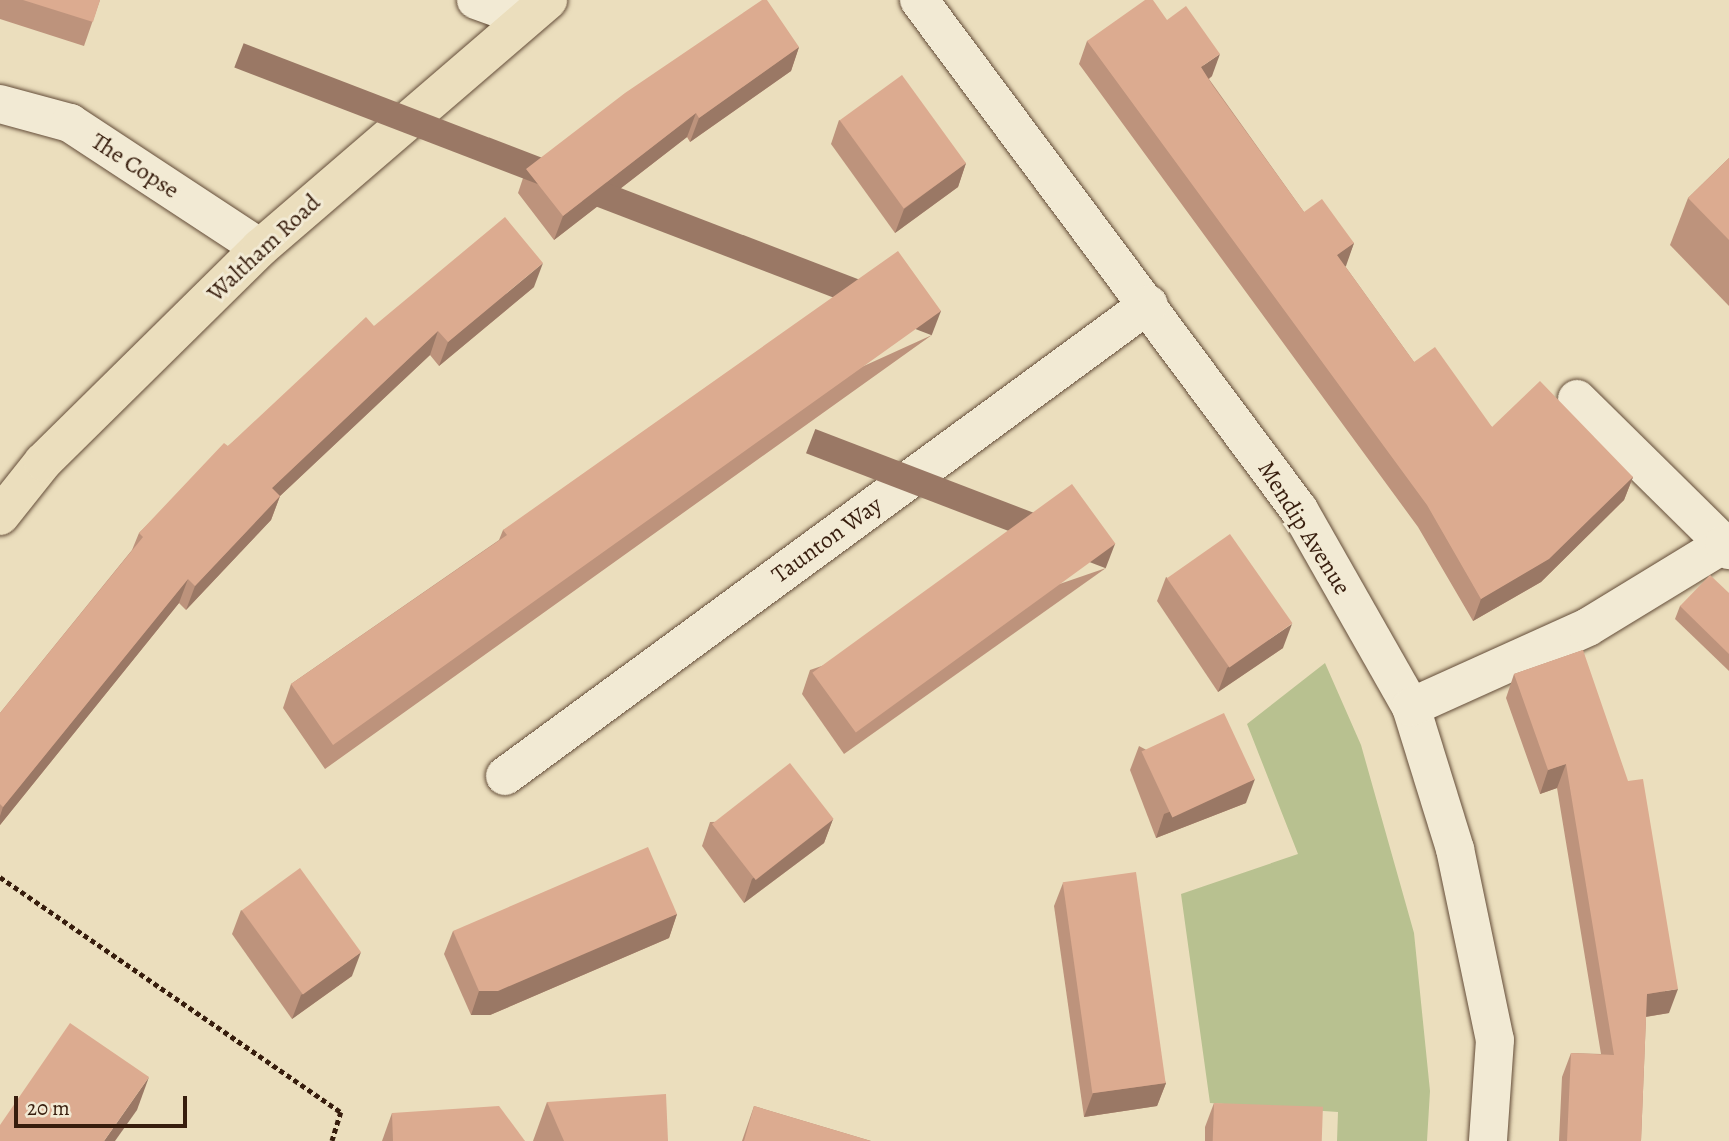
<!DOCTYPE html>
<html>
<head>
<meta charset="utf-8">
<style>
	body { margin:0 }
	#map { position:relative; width:1729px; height:1141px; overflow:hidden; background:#ebdebd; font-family:Alegreya,serif }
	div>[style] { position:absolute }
	.green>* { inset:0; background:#b8c190 }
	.path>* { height:4.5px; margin-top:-2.25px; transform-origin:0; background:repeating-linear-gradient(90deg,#371d0d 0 5px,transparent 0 8.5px) }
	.roads { filter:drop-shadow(0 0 2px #644d39) drop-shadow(0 0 2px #644d39) }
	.minor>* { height:38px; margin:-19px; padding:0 19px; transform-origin:19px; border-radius:19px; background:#f2ead4 }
	.major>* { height:38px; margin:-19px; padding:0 19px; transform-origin:19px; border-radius:19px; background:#ebdebd }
	.wall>* { inset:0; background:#bd937c }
	.shaded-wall>* { inset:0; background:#9a7865; transform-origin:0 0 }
	.building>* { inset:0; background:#dcab90; transform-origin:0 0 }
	span { translate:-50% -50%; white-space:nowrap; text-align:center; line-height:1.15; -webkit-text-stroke:6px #f2ead4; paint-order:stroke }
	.street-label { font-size:24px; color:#371d0d }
	.scale { position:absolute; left:14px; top:1096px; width:173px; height:32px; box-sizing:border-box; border:4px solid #371d0d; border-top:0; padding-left:9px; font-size:21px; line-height:24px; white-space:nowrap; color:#371d0d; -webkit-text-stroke:5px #f2ead4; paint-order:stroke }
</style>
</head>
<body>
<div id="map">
	<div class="green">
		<i style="clip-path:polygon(1325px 663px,1361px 745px,1414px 933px,1430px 1091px,1427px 1141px,1337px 1141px,1338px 1112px,1210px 1103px,1181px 894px,1298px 854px,1247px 724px)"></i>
	</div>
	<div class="path">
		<i style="left:0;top:877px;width:414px;rotate:34.6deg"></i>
		<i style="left:341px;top:1112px;width:30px;rotate:107deg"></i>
	</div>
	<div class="roads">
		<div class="minor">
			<i style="left:476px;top:0;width:50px;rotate:19.9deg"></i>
			<i style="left:919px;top:0;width:636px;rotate:53.31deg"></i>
			<i style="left:1299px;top:510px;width:227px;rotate:60.4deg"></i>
			<i style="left:1411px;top:707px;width:149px;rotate:72.8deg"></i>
			<i style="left:1455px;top:849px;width:195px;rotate:78.2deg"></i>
			<i style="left:1495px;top:1040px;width:101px;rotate:94deg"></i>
			<i style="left:0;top:104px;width:73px;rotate:15.2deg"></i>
			<i style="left:70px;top:123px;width:227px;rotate:33.3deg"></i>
			<i style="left:1577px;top:399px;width:206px;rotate:44.6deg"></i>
			<i style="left:1411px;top:707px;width:194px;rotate:-24.3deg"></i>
			<i style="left:1588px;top:627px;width:159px;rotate:-31.4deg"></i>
			<i style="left:1724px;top:544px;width:8px;rotate:50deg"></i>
			<i style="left:505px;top:776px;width:798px;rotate:-36.24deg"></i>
		</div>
		<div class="major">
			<i style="left:0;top:516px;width:69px;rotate:-51.5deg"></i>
			<i style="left:43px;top:462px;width:305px;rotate:-44.6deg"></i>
			<i style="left:260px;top:248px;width:380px;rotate:-40.7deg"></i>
		</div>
	</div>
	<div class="wall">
		<i style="clip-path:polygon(0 0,100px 0,84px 46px,0 19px)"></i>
		<i style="clip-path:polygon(1167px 20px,1212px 76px,1209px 79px,1304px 212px,1354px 243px,1345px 266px,1414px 362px,1492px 427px,1633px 477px,1624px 500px,1541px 582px,1473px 621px,1418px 527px,1079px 64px,1087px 41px)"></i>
		<i style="clip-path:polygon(799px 47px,791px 71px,690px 142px,687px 137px,554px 240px,518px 193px,526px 169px)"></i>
		<i style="clip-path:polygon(839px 120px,966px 163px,958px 187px,895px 233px,831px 144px)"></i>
		<i style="clip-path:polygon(1729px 158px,1729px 306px,1670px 245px,1688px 198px)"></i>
		<i style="clip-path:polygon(534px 287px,439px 366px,430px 355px,280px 496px,271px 520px,186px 610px,179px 603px,0 825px,0 713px,132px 550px,139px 533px,228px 446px,374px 326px)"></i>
		<i style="clip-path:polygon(932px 335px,325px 769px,283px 708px,291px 684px,499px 540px,503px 530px)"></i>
		<i style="clip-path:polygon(1106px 568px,844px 754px,802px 694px,810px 670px)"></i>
		<i style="clip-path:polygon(1166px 577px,1283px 648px,1218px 692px,1157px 601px)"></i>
		<i style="clip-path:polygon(1729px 593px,1729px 671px,1675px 619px,1680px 606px)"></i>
		<i style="clip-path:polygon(1583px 650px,1669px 1013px,1646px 1017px,1641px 1141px,1559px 1141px,1562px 1077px,1571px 1053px,1601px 1054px,1557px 788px,1540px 794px,1506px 698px,1514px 674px)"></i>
		<i style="clip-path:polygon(1139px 746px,1246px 803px,1156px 838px,1130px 770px)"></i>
		<i style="clip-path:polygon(833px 819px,824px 843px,744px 903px,702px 846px,710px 822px)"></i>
		<i style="clip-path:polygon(1063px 883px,1166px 1083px,1157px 1106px,1084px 1117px,1054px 906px)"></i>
		<i style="clip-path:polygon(241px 910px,352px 976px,292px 1019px,232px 934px)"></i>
		<i style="clip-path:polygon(677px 914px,669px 938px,490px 1015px,471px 1015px,444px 954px,453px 931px)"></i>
		<i style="clip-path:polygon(547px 1102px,668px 1141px,533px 1141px)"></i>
		<i style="clip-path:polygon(1214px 1103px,1321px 1141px,1205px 1141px,1205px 1127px)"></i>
		<i style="clip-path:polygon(754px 1106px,871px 1141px,742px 1141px)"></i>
		<i style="clip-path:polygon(392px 1113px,525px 1141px,382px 1141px)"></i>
	</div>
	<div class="shaded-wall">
		<i style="clip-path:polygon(799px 47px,791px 71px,690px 142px,699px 118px)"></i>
		<i style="clip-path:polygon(1220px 54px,1212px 76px,1193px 90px,1201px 67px)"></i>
		<i style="clip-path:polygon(696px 113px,687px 137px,554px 240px,563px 216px)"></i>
		<i style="clip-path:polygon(966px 163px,958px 187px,895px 233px,904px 209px)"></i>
		<i style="clip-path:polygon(1354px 243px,1346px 266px,1329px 278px,1337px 255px)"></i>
		<i style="clip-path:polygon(543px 263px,534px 287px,439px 366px,448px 342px)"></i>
		<i style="left:941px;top:311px;width:26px;height:747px;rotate:111deg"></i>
		<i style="clip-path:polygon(438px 331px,430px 355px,263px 512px,272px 488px)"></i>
		<i style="clip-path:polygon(1633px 477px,1624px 500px,1541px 582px,1473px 621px,1481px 599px)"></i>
		<i style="clip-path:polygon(280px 496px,271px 520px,186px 610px,195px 586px)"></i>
		<i style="left:1115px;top:544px;width:26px;height:321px;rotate:111deg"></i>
		<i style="clip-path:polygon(188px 579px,179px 603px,0 825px,0 816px,3px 807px)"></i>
		<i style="clip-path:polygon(1292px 624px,1283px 648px,1218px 692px,1227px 668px)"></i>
		<i style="clip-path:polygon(1566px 764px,1557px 788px,1540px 794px,1548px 770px)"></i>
		<i style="clip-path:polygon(1255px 779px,1246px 803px,1156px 838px,1164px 814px)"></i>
		<i style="clip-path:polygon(833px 819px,824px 843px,744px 903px,752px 879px)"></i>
		<i style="clip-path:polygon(677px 914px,669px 938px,490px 1015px,471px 1015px,479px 991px)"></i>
		<i style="clip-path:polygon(361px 952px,352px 976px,292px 1019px,301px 995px)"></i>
		<i style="clip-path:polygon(1678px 989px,1669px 1013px,1638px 1018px,1647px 994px)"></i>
		<i style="clip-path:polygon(149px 1077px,137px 1110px,115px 1141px,104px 1141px)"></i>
		<i style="clip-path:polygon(1166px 1083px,1157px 1106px,1084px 1117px,1093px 1093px)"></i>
	</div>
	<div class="building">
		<i style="clip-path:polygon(23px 0,100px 0,93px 22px)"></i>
		<i style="clip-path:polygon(762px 0,767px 0,799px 47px,699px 118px,696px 113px,563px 216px,526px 169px,625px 93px)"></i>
		<i style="clip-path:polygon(1145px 0,1153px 0,1167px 20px,1186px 6px,1220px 54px,1201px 67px,1213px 86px,1304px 212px,1322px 199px,1354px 243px,1337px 255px,1414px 362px,1435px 347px,1492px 427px,1540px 381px,1633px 477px,1549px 559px,1481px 599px,1427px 505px,1087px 41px)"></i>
		<i style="left:902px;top:75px;width:109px;height:77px;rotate:54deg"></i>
		<i style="clip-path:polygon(1729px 158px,1729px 240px,1688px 198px)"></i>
		<i style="clip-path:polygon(505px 217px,543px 263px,448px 342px,438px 331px,272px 488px,280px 496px,195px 586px,188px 579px,3px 807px,0 804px,0 713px,143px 537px,139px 533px,224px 443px,228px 446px,366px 317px,374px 326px)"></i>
		<i style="clip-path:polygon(898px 251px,941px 311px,333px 745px,291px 684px,507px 535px,503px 530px)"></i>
		<i style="left:1072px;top:484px;width:74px;height:321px;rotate:54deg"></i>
		<i style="left:1230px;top:534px;width:109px;height:77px;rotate:55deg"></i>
		<i style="clip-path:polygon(1710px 575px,1729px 593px,1729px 654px,1680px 606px)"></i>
		<i style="clip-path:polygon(1583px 650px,1628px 781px,1643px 779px,1678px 989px,1647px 994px,1641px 1141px,1567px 1141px,1571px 1053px,1614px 1055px,1566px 764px,1548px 770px,1514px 674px)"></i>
		<i style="left:1224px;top:713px;width:73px;height:91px;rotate:65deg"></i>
		<i style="left:790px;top:763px;width:71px;height:99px;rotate:52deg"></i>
		<i style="clip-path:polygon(648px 847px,677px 914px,498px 991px,479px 991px,453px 931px)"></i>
		<i style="left:300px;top:868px;width:104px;height:72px;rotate:54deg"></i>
		<i style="left:1136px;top:872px;width:213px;height:74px;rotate:82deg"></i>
		<i style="clip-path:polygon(70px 1023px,149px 1077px,104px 1141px,0 1141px,0 1125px)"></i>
		<i style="clip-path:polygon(666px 1094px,668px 1141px,564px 1141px,547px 1102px)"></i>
		<i style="left:1214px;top:1103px;width:109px;height:38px;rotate:2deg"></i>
		<i style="clip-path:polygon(499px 1106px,525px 1141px,393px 1141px,392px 1113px)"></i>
		<i style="clip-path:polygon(754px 1106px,871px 1141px,744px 1141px)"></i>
	</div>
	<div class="street-label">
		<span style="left:135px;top:166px;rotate:33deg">The Copse</span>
		<span style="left:264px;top:248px;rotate:-43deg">Waltham Road</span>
		<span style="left:1304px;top:528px;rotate:58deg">Mendip Avenue</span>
		<span style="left:827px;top:540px;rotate:-36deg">Taunton Way</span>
	</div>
	<div class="scale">20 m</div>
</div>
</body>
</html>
